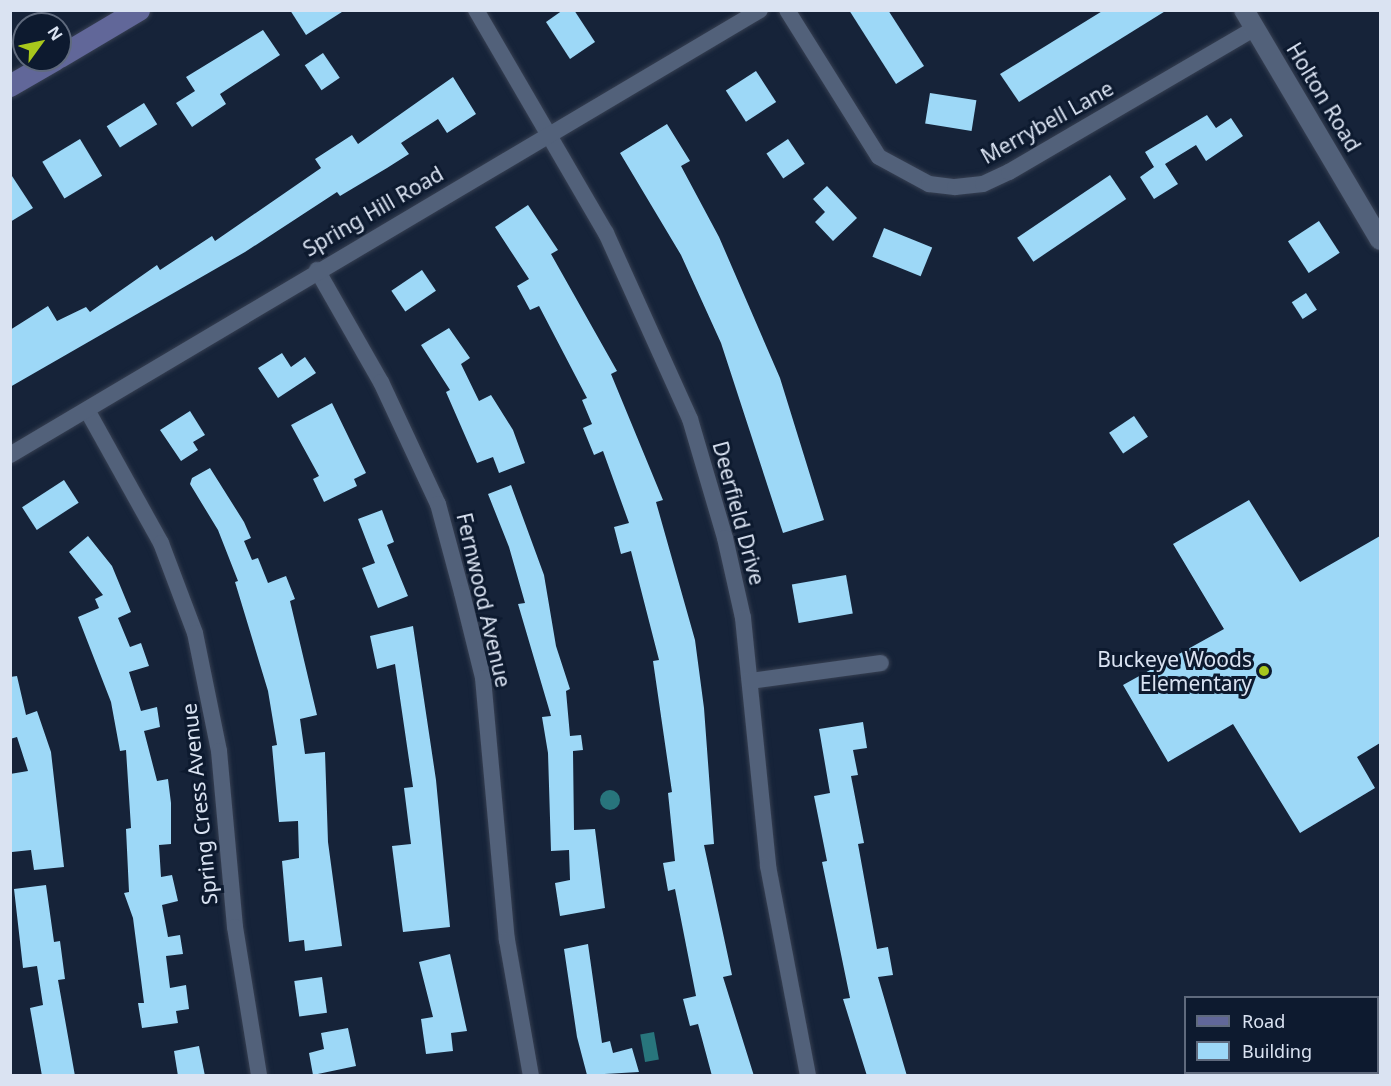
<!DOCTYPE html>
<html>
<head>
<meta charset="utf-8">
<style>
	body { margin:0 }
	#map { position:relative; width:1391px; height:1086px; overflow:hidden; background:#162339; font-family:"Noto Sans",sans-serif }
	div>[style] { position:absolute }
	.water>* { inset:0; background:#28757c; transform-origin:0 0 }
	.round { border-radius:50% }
	.building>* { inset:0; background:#9dd8f7; transform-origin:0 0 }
	.roads { filter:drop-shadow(0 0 2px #374052) drop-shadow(0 0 2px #374052) }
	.minor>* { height:16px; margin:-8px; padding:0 8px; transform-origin:8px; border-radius:8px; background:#52617a }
	.tertiary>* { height:20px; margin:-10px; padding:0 10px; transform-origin:10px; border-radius:10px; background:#52617a }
	.secondary>* { height:22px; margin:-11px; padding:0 11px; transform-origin:11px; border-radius:11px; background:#616799 }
	.dots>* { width:16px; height:16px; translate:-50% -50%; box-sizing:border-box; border:3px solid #0d1a2f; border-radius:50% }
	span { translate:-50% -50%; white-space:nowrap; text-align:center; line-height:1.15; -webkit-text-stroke:6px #0d1a2f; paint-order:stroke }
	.street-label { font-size:21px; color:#dae3f2 }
	.poi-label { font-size:21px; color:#dae3f2 }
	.right { translate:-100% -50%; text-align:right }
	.frame { position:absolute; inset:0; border:12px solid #dae3f2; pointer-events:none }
	.legend { position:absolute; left:1184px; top:996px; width:195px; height:78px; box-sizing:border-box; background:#0d1a2f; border:2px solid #5f6a7d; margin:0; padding:8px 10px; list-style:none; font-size:18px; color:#dae3f2 }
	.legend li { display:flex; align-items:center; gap:12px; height:30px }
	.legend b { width:30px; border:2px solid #5f6a7d }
	.north { position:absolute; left:12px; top:12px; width:60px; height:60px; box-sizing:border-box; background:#0d1a2f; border:2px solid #5f6a7d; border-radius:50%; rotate:57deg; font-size:16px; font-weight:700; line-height:24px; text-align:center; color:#dae3f2 }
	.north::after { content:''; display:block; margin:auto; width:21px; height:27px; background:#a8c71c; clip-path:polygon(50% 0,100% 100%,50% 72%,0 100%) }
</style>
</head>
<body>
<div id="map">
	<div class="water">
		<i class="round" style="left:600px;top:790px;width:20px;height:20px"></i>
		<i style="left:654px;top:1032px;width:28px;height:14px;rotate:80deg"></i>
	</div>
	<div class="building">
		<i style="clip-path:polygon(290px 10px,345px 10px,306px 35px)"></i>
		<i style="clip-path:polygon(563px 10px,574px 10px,595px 42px,570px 59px,546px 22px)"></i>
		<i style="clip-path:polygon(849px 10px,888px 10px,924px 66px,896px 84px)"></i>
		<i style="clip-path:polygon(1104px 10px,1167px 10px,1019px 102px,1000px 74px)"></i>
		<i style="clip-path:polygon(263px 30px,280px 55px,220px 94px,226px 104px,192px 127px,176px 103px,195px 91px,186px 77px)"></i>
		<i style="left:323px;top:53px;width:30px;height:22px;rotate:56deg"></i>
		<i style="left:756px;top:71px;width:37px;height:36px;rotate:57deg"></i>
		<i style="clip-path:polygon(453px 77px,476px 114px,447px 133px,438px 119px,401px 143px,409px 154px,387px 168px,340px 196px,337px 192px,245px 252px,10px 387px,10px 330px,48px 306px,57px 321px,86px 307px,90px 312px,157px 265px,160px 270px,212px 236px,215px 241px,321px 168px,315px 159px,352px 135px,358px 144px)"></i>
		<i style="left:930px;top:93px;width:47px;height:31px;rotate:9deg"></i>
		<i style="left:144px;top:103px;width:25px;height:44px;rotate:58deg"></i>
		<i style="clip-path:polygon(1207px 115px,1216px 128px,1231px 118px,1243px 136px,1206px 161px,1196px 145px,1165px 164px,1178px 184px,1154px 199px,1140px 177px,1154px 167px,1145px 152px)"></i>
		<i style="clip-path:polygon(667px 124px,690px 161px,681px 166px,719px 237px,780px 378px,824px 520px,783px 533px,721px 343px,681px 255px,620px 153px)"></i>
		<i style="left:80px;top:139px;width:43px;height:44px;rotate:59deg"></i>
		<i style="left:788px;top:139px;width:30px;height:26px;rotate:56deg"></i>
		<i style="clip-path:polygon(10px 173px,33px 208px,10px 222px)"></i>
		<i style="left:1110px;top:175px;width:29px;height:112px;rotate:56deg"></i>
		<i style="clip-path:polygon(827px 186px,857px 218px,833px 241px,815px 222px,825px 212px,813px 199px)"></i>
		<i style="clip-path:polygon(528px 205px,558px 250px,551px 254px,617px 371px,611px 374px,663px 500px,656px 502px,695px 640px,704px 708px,714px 844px,704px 845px,732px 975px,723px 977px,754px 1076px,712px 1076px,698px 1024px,690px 1026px,683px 999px,696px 996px,675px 889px,668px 891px,663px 863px,675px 861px,668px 793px,672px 792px,653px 661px,659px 660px,631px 551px,621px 554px,614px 527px,629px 523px,603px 451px,594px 455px,583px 428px,592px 424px,582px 400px,587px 398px,539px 306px,530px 310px,517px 286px,529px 279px,495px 227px)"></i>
		<i style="left:1319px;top:221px;width:38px;height:37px;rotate:57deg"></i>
		<i style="left:884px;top:228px;width:52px;height:31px;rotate:22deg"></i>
		<i style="left:422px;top:270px;width:25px;height:37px;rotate:56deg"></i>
		<i style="left:1306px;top:293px;width:20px;height:17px;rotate:57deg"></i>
		<i style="clip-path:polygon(449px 328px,470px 358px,461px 364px,479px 401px,491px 395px,513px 430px,525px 463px,499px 473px,493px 457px,477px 463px,446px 392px,450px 390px,421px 345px)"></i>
		<i style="clip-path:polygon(282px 353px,291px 367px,305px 357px,316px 373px,278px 398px,258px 368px)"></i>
		<i style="clip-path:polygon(332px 403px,366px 473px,354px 479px,357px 486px,324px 502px,313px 479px,319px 476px,291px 425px)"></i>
		<i style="clip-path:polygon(190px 411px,205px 435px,193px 442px,198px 450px,181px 461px,160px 430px)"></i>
		<i style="left:1134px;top:416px;width:25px;height:30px;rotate:56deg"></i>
		<i style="clip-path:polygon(210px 468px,244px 522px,251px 538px,244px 541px,252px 560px,258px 558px,268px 583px,286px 576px,295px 599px,290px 601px,317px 715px,300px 719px,305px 754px,325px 752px,328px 842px,342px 946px,305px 951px,304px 940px,289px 942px,282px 861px,299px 858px,298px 821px,279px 822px,272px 746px,277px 745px,268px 691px,235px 582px,238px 581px,218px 530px,190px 484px,192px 478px)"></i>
		<i style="left:64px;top:480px;width:27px;height:50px;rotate:57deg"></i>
		<i style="clip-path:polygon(511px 485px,544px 575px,556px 646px,570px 689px,566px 691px,570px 736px,581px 735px,583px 750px,573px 751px,574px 830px,595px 829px,605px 908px,560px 916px,555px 883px,570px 880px,569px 850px,551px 851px,548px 753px,542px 717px,551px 716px,518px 604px,525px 603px,509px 547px,488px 494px)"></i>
		<i style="clip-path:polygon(1249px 500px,1300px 582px,1380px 536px,1380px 743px,1357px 757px,1375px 788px,1300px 833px,1233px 724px,1168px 762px,1123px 685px,1224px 629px,1173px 544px)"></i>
		<i style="clip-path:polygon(382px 510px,394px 542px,387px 545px,408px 596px,378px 608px,362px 568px,375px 563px,358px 519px)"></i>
		<i style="clip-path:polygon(88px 536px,112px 566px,131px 612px,118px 618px,130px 647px,141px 643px,149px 666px,129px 672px,141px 711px,157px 707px,160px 727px,144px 731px,157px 781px,168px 779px,171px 803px,171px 844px,159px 845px,161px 877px,172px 875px,178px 901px,162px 905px,168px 937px,180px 935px,183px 954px,166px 956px,170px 988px,186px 985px,189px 1009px,176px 1011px,178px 1023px,142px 1028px,138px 1003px,144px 1003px,133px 918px,124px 893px,129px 892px,126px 829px,131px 828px,126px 750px,120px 751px,111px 702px,78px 617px,99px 608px,95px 599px,103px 595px,69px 552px)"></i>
		<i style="left:846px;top:575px;width:39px;height:55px;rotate:80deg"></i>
		<i style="clip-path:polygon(413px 626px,436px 780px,450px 927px,403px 932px,392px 846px,411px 844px,404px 788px,413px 787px,395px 664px,377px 669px,370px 636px)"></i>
		<i style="clip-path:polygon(17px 676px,26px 715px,37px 711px,51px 752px,64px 867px,34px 870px,31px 850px,12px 852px,10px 774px,28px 771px,17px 737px,10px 739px,10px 677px)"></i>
		<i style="clip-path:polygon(863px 722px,867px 748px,853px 750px,858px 775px,851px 776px,864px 843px,858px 844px,877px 949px,888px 947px,893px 975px,878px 977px,907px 1076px,867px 1076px,843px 999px,850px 998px,822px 862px,827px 861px,814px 796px,830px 793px,819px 729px)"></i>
		<i style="clip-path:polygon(46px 885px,54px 942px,60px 941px,65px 979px,58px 980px,75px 1076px,42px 1076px,30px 1008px,43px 1005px,37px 966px,23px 968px,14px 889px)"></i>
		<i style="clip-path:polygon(588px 944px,602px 1043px,610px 1041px,613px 1053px,632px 1048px,639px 1072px,587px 1075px,577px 1037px,564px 949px)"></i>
		<i style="clip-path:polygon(450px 954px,467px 1031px,451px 1033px,453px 1051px,426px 1054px,421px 1019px,433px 1017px,419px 962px)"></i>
		<i style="left:322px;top:977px;width:36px;height:28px;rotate:82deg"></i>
		<i style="clip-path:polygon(348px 1028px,356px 1066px,313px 1075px,309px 1053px,324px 1049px,321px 1033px)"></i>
		<i style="clip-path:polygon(199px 1046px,205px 1076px,178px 1076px,174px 1051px)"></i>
	</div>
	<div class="roads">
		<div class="minor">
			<i style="left:476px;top:10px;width:258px;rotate:59.8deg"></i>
			<i style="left:606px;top:233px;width:204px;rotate:65.7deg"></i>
			<i style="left:690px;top:419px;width:124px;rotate:73.6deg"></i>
			<i style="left:725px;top:538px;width:82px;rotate:77.3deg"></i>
			<i style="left:743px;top:618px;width:249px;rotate:84.2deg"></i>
			<i style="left:768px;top:866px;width:214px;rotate:79.2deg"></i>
			<i style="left:787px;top:10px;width:173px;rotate:58deg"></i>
			<i style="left:879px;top:157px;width:57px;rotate:28.4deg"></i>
			<i style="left:929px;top:184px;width:26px;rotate:7deg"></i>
			<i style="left:955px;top:187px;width:28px;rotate:-6deg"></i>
			<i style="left:983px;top:184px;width:29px;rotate:-25deg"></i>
			<i style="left:1009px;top:172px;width:285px;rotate:-30.3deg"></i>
			<i style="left:317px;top:270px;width:129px;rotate:60.3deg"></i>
			<i style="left:381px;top:382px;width:135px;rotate:65deg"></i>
			<i style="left:438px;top:504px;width:92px;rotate:74.9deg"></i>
			<i style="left:462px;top:593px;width:88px;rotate:76.1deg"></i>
			<i style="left:483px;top:678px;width:263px;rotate:84.8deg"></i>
			<i style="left:507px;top:940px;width:138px;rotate:80deg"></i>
			<i style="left:87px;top:410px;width:152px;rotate:60.9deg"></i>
			<i style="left:161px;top:543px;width:96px;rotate:69.3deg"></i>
			<i style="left:195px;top:633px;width:120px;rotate:78.5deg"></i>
			<i style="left:219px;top:751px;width:177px;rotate:84.8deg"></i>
			<i style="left:235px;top:927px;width:151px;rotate:80.8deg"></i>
			<i style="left:10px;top:455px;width:872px;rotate:-30.68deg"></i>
			<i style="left:750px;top:681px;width:132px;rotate:-7.8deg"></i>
		</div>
		<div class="tertiary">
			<i style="left:1244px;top:10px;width:267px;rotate:59.4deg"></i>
		</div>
		<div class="secondary">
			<i style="left:60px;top:57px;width:92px;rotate:-30.7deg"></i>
			<i style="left:10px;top:86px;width:52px;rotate:-30deg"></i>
		</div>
	</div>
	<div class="dots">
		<i style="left:1264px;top:671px;background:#a8c71c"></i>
	</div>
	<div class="street-label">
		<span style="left:1324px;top:97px;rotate:59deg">Holton Road</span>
		<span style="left:1047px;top:122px;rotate:-29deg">Merrybell Lane</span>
		<span style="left:373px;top:211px;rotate:-30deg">Spring Hill Road</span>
		<span style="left:739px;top:513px;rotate:75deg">Deerfield Drive</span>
		<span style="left:484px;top:600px;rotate:77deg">Fernwood Avenue</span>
		<span style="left:199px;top:804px;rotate:-96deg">Spring Cress Avenue</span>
	</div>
	<div class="poi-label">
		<span class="right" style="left:1252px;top:671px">Buckeye Woods<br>Elementary</span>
	</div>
	<div class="frame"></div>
	<ul class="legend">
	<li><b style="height:8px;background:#616799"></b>Road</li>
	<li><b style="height:16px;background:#9dd8f7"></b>Building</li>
	</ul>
	<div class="north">N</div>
</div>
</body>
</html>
